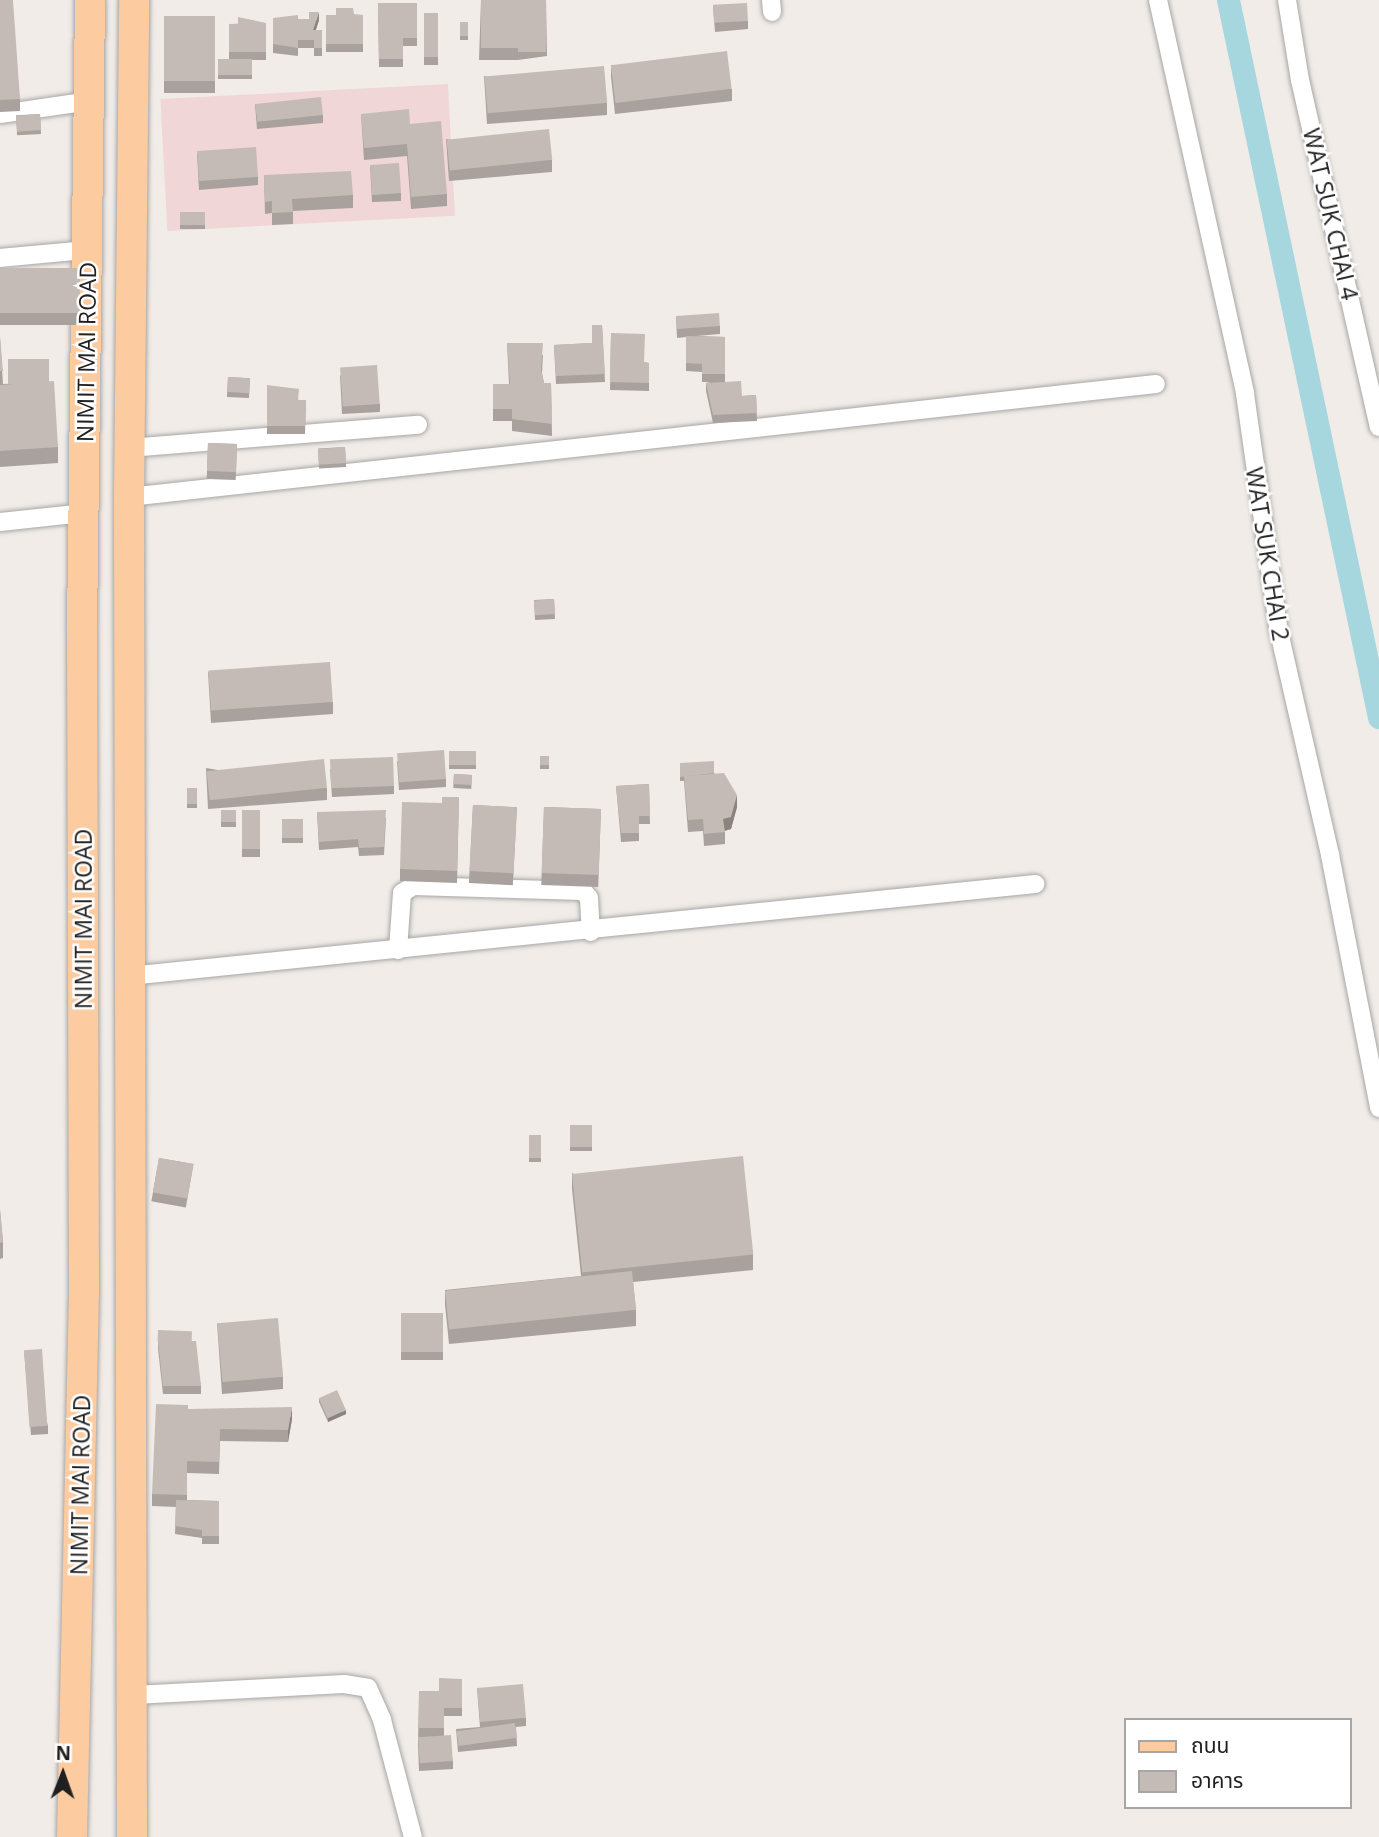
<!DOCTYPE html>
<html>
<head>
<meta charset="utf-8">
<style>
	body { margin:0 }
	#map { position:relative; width:1379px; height:1837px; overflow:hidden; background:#f1ece7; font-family:"Open Sans","Noto Sans Thai",sans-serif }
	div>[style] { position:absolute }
	.commercial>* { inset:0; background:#f1d6d8; transform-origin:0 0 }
	.canal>* { height:23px; margin:-11.5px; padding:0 11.5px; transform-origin:11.5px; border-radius:11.5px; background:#a7d7de }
	.roads { filter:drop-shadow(0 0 2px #a7a7a7) drop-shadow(0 0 2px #a7a7a7) }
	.minor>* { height:18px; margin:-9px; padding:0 9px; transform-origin:9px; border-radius:9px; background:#fff }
	.primary>* { height:30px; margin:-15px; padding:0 15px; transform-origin:15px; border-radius:15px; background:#fccba0 }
	.wall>* { inset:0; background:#a9a19d; transform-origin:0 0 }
	.shaded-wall>* { inset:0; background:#8a837f }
	.building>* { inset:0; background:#c5bbb6; transform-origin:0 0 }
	span { translate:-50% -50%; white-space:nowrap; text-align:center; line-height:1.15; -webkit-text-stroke:5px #fff; paint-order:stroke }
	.street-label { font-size:23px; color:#202020 }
	.legend { position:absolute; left:1124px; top:1718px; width:228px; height:91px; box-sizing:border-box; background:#fff; border:2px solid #a6a6a6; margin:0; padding:9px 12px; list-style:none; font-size:21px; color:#202020 }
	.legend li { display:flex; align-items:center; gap:14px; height:35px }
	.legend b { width:35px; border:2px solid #a6a6a6 }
	.north { position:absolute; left:28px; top:1739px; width:70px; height:70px; -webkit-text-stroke:5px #fff; paint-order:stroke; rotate:1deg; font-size:19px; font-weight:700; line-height:28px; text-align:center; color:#202020 }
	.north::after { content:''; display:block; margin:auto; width:24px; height:32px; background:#202020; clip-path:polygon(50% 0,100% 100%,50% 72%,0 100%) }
</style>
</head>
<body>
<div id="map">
	<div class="commercial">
		<i style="left:448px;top:84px;width:132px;height:288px;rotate:87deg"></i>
	</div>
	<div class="canal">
		<i style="left:1228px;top:0;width:733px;rotate:78.11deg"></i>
	</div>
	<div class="roads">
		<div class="minor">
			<i style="left:771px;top:0;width:12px;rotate:85deg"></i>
			<i style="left:1158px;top:0;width:403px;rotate:77.5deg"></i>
			<i style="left:1245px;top:394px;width:240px;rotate:81.9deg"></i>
			<i style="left:1279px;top:632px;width:229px;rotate:77.1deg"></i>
			<i style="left:1330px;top:855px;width:258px;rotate:79deg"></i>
			<i style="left:1287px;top:0;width:81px;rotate:80.8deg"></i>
			<i style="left:1300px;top:80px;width:356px;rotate:77.2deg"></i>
			<i style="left:0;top:114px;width:91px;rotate:-8.2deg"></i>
			<i style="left:0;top:258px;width:87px;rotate:-5.3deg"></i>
			<i style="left:129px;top:448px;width:290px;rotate:-4.6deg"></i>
			<i style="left:129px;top:497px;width:1033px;rotate:-6.28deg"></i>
			<i style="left:0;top:522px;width:84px;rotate:-6.1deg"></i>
			<i style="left:398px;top:950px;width:57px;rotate:-86deg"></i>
			<i style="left:402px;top:893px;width:13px;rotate:-32deg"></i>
			<i style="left:413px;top:886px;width:170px;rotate:1.7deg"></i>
			<i style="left:583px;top:891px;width:9px;rotate:49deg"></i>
			<i style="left:589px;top:898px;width:34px;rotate:87deg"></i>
			<i style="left:129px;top:976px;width:911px;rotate:-5.8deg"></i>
			<i style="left:134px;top:1695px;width:210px;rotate:-3deg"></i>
			<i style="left:344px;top:1684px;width:24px;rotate:9deg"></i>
			<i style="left:368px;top:1688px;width:35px;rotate:66deg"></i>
			<i style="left:382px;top:1720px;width:121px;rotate:75.2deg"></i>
		</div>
		<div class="primary">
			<i style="left:72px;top:1837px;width:544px;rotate:-88.74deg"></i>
			<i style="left:84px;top:1293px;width:664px;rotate:-90.17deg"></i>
			<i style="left:82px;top:629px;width:629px;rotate:-89.27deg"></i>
			<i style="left:132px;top:1837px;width:1340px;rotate:-90.13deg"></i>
			<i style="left:129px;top:497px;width:497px;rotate:-89.4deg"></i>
		</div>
	</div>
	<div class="wall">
		<i style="clip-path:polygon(0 0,20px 99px,20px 111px,0 112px)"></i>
		<i style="clip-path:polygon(481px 0,546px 0,547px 56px,518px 60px,479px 60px)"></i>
		<i style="clip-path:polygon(378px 3px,417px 3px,417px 46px,403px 46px,403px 67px,379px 67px)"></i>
		<i style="clip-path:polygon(713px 6px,748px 21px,748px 29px,715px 32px)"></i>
		<i style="left:438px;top:13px;width:52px;height:14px;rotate:90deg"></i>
		<i style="left:326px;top:15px;width:37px;height:37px"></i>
		<i style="left:215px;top:16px;width:77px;height:51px;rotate:90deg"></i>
		<i style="clip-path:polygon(273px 18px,319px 20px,316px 30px,322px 30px,322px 56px,314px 56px,314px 48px,298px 48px,298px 56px,273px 53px)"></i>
		<i style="left:460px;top:22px;width:8px;height:18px"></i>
		<i style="clip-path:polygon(266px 23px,266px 60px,252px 60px,252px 79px,218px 79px,218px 59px,229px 59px,229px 24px)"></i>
		<i style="clip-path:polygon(611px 65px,732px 89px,732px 101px,615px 114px,611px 77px)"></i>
		<i style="clip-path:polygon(484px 76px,607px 103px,607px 115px,487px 124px)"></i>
		<i style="clip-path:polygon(255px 104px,323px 115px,323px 123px,257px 129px)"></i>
		<i style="left:40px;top:114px;width:20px;height:24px;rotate:87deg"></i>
		<i style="clip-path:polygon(361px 114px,410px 124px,447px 194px,447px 206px,411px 209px,407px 156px,364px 160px)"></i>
		<i style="clip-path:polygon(446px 139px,552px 160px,552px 172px,449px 181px)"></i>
		<i style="clip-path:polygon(197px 153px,258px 177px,258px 185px,199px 190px)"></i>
		<i style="clip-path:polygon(370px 165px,401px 193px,401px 201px,372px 202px)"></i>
		<i style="clip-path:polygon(264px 175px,353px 195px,353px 208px,293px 211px,293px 224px,272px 225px,272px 213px,265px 214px)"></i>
		<i style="left:180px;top:212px;width:25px;height:17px"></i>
		<i style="left:0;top:268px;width:80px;height:57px"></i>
		<i style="clip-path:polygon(676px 316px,720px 326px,720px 334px,697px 336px,725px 337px,725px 382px,742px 396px,756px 395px,757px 421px,713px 423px,706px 391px,706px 383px,710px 382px,702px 382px,702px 372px,686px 371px,686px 337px,677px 338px)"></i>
		<i style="clip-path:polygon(602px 325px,605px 382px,556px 384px,554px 345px,592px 343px)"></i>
		<i style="clip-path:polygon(611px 333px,644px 362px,649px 363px,649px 391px,610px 390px)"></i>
		<i style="clip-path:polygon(0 337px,3px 384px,49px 382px,58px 447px,58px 463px,0 467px,0 472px)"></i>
		<i style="clip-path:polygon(507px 343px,543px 355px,542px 373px,544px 383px,551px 383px,552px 436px,512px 431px,512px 421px,493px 421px,493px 384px,509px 384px)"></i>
		<i style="clip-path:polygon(340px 375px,380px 404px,380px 412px,342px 414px)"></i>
		<i style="left:228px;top:377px;width:22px;height:20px;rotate:3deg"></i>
		<i style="clip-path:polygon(267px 385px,299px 400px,306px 400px,305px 434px,267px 434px)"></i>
		<i style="left:208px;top:443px;width:29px;height:36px;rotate:2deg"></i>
		<i style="left:345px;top:447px;width:20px;height:27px;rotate:87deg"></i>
		<i style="left:554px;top:599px;width:20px;height:20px;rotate:87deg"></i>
		<i style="clip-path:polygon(208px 672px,333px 702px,333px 714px,211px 723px)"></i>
		<i style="left:449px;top:751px;width:27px;height:18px"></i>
		<i style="left:540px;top:756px;width:9px;height:13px"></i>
		<i style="clip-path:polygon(397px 761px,446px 779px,446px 787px,399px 790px)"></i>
		<i style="clip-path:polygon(680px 763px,714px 773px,737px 807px,731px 829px,725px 831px,725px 844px,704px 846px,703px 831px,688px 832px,684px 781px,680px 781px)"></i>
		<i style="clip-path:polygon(206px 768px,327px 788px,327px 800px,208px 809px)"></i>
		<i style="clip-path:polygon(330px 769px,394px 786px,394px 794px,332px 797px)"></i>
		<i style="left:454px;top:774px;width:18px;height:14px;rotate:3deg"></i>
		<i style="clip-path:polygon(649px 784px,650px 824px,639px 824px,639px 841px,621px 842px,616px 786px)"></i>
		<i style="left:187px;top:788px;width:10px;height:20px"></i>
		<i style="clip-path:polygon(459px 797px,457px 883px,400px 881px,400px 869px)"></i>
		<i style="left:473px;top:805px;width:44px;height:78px;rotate:3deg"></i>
		<i style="left:544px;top:807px;width:57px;height:78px;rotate:2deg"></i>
		<i style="left:221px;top:810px;width:15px;height:17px"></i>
		<i style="left:242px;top:810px;width:18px;height:47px"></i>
		<i style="clip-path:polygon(317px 812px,386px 818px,384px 855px,359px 856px,358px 847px,319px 850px)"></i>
		<i style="left:303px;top:819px;width:24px;height:21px;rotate:90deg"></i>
		<i style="left:570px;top:1125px;width:22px;height:26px"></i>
		<i style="left:529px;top:1135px;width:12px;height:27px"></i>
		<i style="left:159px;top:1158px;width:35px;height:44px;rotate:10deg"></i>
		<i style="clip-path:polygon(572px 1173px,753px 1254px,753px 1270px,633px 1282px,636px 1310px,636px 1326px,449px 1344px,445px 1305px,445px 1290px,581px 1276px,572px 1189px)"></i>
		<i style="clip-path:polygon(0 1210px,3px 1242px,3px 1258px,0 1259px)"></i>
		<i style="left:401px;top:1313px;width:42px;height:47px"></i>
		<i style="clip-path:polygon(217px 1323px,283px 1377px,283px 1389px,222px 1394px)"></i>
		<i style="clip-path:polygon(158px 1330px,192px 1341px,201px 1386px,201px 1394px,163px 1394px,158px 1349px)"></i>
		<i style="clip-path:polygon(24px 1350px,48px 1426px,48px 1434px,31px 1435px)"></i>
		<i style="clip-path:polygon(319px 1398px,346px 1414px,328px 1422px,319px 1402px)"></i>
		<i style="clip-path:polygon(188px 1409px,292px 1419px,288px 1442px,220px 1441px,219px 1474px,187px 1473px,187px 1500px,219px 1501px,219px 1544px,202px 1544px,202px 1538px,175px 1534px,176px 1507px,152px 1506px,152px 1494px)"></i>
		<i style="clip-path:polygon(462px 1679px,462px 1716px,444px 1716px,444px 1735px,453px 1761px,453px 1769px,419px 1771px,418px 1744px,419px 1691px,439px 1691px)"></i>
		<i style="clip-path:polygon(477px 1688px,526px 1718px,526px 1726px,516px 1727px,517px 1746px,458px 1752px,456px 1729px,480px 1727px)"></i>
	</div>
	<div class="shaded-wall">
		<i style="clip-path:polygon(319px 12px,319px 20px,313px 38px,313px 30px)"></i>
		<i style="clip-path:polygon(737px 795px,737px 807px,731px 829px,723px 831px,723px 819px)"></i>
		<i style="clip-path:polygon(292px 1407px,292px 1419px,288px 1442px,288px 1430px)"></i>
		<i style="clip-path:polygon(346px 1410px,346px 1414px,328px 1422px,328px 1418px)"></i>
	</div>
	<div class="building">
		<i style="clip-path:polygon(0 0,13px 0,20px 99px,0 100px)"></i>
		<i style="left:481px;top:0;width:37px;height:48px"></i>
		<i style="left:518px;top:0;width:28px;height:52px"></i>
		<i style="clip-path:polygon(378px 3px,417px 3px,417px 38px,403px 38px,403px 59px,379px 59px)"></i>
		<i style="left:747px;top:3px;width:18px;height:34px;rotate:87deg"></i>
		<i style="clip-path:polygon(336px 8px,353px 8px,354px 14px,363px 15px,363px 44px,326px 44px,326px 15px,336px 15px)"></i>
		<i style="clip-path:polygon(309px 12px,319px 12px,313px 30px,322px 30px,322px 48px,314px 48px,314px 40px,298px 40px,298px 48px,273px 44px,273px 18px,298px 15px,298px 19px,309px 19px)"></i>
		<i style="left:438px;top:13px;width:44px;height:14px;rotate:90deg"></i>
		<i style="left:215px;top:16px;width:65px;height:51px;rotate:90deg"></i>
		<i style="clip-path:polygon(238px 17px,266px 23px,266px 52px,229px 52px,229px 24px,238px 24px)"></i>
		<i style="left:460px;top:22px;width:8px;height:14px"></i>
		<i style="left:727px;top:51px;width:38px;height:117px;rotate:83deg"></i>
		<i style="left:218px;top:59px;width:34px;height:16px"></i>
		<i style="left:604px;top:66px;width:37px;height:120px;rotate:85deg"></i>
		<i style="left:321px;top:97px;width:18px;height:66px;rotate:84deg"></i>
		<i style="clip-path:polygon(409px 109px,410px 124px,441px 121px,447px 194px,411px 197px,407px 144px,364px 148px,361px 114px)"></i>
		<i style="left:40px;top:114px;width:16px;height:24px;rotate:86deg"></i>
		<i style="left:549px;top:129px;width:31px;height:103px;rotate:84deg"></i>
		<i style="left:256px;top:147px;width:30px;height:59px;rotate:86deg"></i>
		<i style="left:399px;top:163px;width:30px;height:29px;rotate:86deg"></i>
		<i style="clip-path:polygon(351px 171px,353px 195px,292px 199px,293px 212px,272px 213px,272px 201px,265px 202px,264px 175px)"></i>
		<i style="left:180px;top:212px;width:25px;height:13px"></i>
		<i style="left:0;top:268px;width:80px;height:45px"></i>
		<i style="left:719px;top:313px;width:13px;height:43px;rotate:86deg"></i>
		<i style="clip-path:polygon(592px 325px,602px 325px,605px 374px,556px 376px,554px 345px,592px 343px)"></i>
		<i style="clip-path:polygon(611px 333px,645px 334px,644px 362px,649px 363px,649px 383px,610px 382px)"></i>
		<i style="clip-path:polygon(686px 336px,725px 337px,725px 374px,702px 374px,702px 364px,686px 363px)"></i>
		<i style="clip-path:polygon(0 337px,3px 371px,0 371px)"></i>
		<i style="clip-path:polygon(507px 343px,543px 343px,541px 370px,544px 383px,551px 383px,552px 424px,512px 419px,512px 409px,493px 409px,493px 384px,510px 384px)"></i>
		<i style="left:8px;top:359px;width:41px;height:25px"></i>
		<i style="left:377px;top:365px;width:39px;height:37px;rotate:86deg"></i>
		<i style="left:228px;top:377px;width:22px;height:15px;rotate:3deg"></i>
		<i style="clip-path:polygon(54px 381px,58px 447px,0 451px,0 456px,0 385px)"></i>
		<i style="clip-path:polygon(741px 381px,742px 396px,756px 395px,757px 413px,713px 415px,706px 383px)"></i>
		<i style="clip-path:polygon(267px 385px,299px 389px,298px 400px,306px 400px,305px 426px,267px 426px)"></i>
		<i style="left:208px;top:443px;width:29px;height:28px;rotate:2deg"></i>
		<i style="left:345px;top:447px;width:16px;height:27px;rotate:86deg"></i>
		<i style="left:554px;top:599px;width:15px;height:20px;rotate:86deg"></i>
		<i style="left:330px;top:662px;width:40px;height:122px;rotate:86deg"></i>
		<i style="left:444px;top:750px;width:29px;height:47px;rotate:86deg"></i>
		<i style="left:449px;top:751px;width:27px;height:14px"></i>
		<i style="left:540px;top:756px;width:9px;height:9px"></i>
		<i style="left:393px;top:757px;width:29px;height:63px;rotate:88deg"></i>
		<i style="left:324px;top:759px;width:29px;height:118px;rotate:84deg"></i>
		<i style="clip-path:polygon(714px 761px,714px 773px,680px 777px,680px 763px)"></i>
		<i style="clip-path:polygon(724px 773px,737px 795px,731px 817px,723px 819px,725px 832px,704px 834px,703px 819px,688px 820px,684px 776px)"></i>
		<i style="left:454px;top:774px;width:18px;height:10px;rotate:3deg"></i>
		<i style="clip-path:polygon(649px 784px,650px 816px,639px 816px,639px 833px,621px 833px,616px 786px)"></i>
		<i style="left:187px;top:788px;width:10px;height:16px"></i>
		<i style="clip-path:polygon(442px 797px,459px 797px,457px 871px,400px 869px,402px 802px,442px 803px)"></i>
		<i style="left:473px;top:805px;width:44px;height:66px;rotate:3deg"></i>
		<i style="left:544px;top:807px;width:57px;height:66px;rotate:2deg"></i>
		<i style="left:221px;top:810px;width:15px;height:12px"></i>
		<i style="left:242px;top:810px;width:18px;height:39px"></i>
		<i style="clip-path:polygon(386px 810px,384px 847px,359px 848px,358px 839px,319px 842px,317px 812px)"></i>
		<i style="left:303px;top:819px;width:19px;height:21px;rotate:90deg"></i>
		<i style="left:570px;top:1125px;width:22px;height:22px"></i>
		<i style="left:529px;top:1135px;width:12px;height:23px"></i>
		<i style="left:743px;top:1156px;width:99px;height:172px;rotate:84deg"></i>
		<i style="left:159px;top:1158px;width:35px;height:35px;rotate:10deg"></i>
		<i style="clip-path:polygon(0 1210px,3px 1242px,0 1243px)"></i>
		<i style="left:632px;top:1271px;width:39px;height:188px;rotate:84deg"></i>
		<i style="left:401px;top:1313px;width:42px;height:39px"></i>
		<i style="left:278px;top:1318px;width:59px;height:61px;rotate:85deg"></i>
		<i style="left:158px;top:1330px;width:34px;height:11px;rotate:2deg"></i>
		<i style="clip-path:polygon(158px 1341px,196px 1341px,201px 1386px,163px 1386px)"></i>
		<i style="left:42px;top:1349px;width:77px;height:18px;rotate:86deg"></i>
		<i style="left:337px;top:1390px;width:22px;height:20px;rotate:66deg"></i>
		<i style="clip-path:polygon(156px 1404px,188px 1405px,188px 1409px,292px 1407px,288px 1430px,220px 1429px,219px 1462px,187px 1461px,187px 1495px,152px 1494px)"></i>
		<i style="clip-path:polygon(176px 1500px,219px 1501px,219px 1536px,202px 1536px,202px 1530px,175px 1526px)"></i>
		<i style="clip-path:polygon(439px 1678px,462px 1679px,462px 1708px,444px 1708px,444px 1728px,419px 1728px,419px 1691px,439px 1691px)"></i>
		<i style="left:523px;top:1684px;width:34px;height:46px;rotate:85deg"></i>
		<i style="left:515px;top:1723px;width:15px;height:59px;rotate:82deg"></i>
		<i style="left:451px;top:1735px;width:26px;height:33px;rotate:86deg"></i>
	</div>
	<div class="street-label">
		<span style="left:1331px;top:214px;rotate:77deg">WAT SUK CHAI 4</span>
		<span style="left:86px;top:352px;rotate:-89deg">NIMIT MAI ROAD</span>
		<span style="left:1268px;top:554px;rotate:81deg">WAT SUK CHAI 2</span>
		<span style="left:83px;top:919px;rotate:-90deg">NIMIT MAI ROAD</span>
		<span style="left:80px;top:1485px;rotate:-89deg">NIMIT MAI ROAD</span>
	</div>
	<ul class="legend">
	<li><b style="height:9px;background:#fccba0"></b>ถนน</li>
	<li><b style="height:19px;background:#c5bbb6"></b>อาคาร</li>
	</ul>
	<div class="north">N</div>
</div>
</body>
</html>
